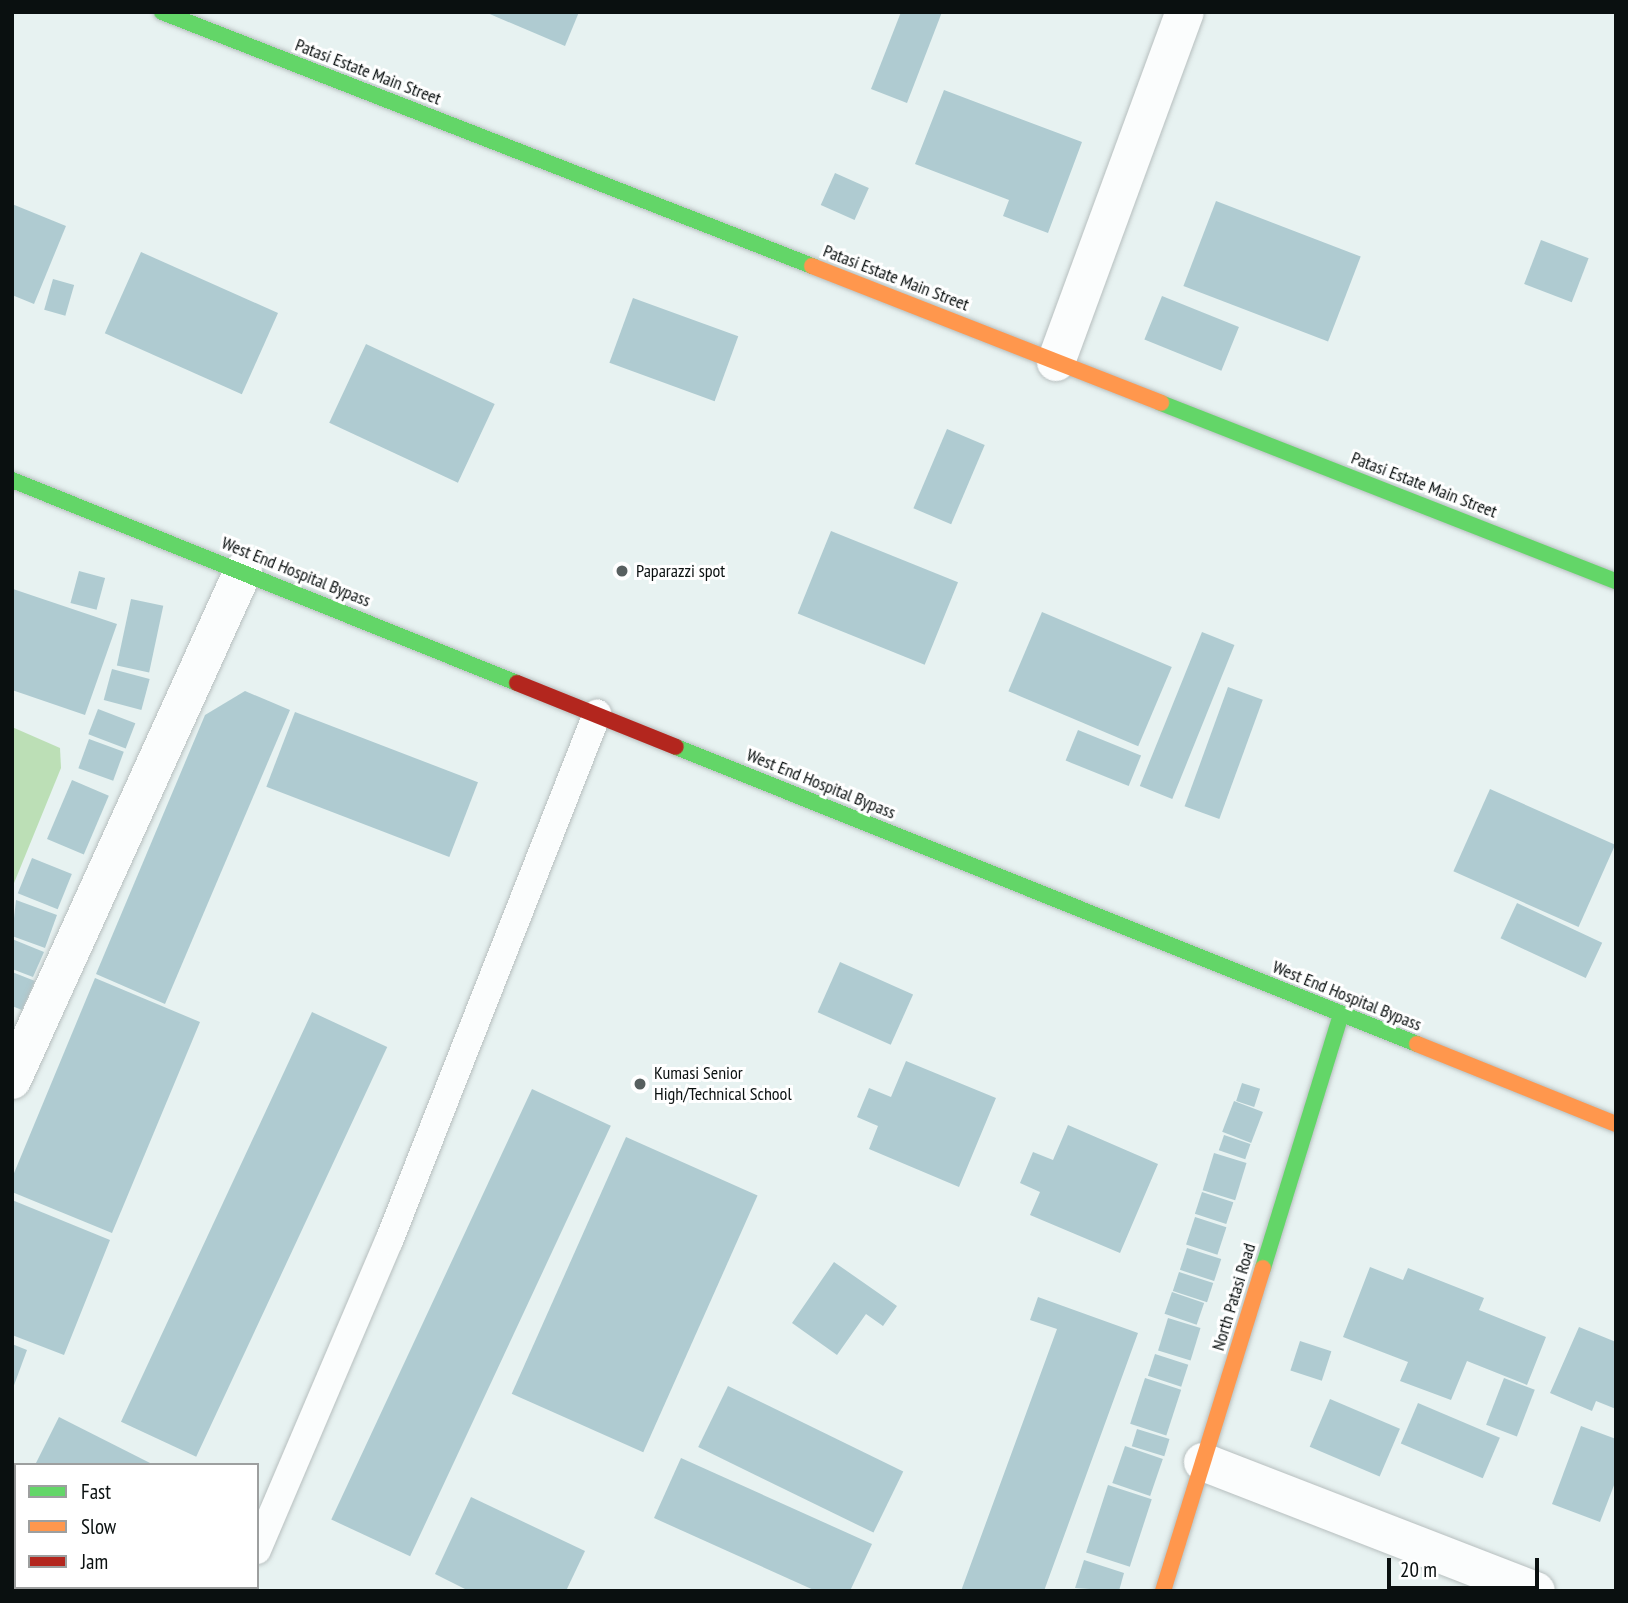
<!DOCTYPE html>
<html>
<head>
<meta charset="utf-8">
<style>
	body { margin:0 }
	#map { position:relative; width:1628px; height:1603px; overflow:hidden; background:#e7f2f1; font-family:"PT Sans Narrow",sans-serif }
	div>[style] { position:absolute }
	.forest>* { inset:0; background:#bcdfb6 }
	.building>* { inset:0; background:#afcbd1; transform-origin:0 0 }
	.roads { filter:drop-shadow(0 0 2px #b7bfbf) drop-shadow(0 0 2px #b7bfbf) }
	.lane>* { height:28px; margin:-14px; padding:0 14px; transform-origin:14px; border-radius:14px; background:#fbfdfd }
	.street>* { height:38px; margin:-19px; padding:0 19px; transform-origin:19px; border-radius:19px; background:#fbfdfd }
	.fast>* { height:16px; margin:-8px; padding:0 8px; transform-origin:8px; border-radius:8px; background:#63d668 }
	.slow>* { height:16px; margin:-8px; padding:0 8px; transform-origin:8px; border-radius:8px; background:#ff974d }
	.jam>* { height:16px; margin:-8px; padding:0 8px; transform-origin:8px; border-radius:8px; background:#b3261e }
	.dots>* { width:19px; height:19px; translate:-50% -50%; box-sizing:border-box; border:4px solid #fff; border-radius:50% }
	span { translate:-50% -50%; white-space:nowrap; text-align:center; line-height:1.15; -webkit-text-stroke:6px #fff; paint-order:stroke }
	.street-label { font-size:18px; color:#0a1010 }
	.poi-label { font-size:18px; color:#0a1010 }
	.left { translate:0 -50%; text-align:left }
	.frame { position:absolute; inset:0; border:14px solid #0a1010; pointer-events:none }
	.legend { position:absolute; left:14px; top:1463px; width:245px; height:126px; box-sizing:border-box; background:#fff; border:2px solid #9d9f9f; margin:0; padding:9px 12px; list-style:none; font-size:21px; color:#0a1010 }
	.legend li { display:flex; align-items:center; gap:14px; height:35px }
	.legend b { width:35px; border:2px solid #9d9f9f }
	.scale { position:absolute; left:1387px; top:1558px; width:152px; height:32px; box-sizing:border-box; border:4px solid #0a1010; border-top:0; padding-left:9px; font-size:21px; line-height:24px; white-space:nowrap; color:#0a1010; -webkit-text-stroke:5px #fff; paint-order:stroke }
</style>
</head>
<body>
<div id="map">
	<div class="forest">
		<i style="clip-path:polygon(12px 727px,60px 748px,61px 768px,12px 888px)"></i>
	</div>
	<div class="building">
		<i style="clip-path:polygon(485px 12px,579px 12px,565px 46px)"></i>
		<i style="clip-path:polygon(901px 12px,942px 12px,907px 103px,871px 89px)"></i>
		<i style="clip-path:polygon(944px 90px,1082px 142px,1048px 233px,1003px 216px,1009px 200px,915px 164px)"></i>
		<i style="left:835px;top:173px;width:37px;height:35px;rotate:24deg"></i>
		<i style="left:1216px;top:201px;width:155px;height:91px;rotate:21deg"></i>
		<i style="clip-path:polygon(12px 204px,66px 226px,34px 304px,12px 295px)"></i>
		<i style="left:1541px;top:240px;width:51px;height:47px;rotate:21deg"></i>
		<i style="left:141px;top:252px;width:150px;height:89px;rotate:24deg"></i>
		<i style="left:53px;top:279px;width:22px;height:32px;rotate:16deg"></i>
		<i style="left:1162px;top:296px;width:83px;height:47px;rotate:22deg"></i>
		<i style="left:633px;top:298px;width:112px;height:69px;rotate:20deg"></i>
		<i style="left:366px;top:344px;width:142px;height:87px;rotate:25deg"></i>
		<i style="left:947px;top:429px;width:41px;height:86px;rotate:23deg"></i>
		<i style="left:831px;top:531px;width:137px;height:89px;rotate:22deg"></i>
		<i style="left:79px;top:571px;width:27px;height:33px;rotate:15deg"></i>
		<i style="clip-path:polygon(13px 589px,117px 624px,85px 715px,12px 690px)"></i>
		<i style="left:131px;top:599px;width:33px;height:68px;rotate:12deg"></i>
		<i style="left:1042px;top:612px;width:141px;height:86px;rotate:23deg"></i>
		<i style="left:1202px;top:632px;width:35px;height:166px;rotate:22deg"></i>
		<i style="left:112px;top:669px;width:39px;height:32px;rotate:15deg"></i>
		<i style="left:1228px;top:687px;width:37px;height:127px;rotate:20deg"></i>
		<i style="clip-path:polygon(245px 691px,290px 710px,165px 1004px,96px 974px,205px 715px)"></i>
		<i style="left:98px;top:709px;width:40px;height:27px;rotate:21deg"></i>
		<i style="left:295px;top:712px;width:196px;height:80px;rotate:21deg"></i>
		<i style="left:1078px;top:730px;width:68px;height:33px;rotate:22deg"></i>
		<i style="left:89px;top:739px;width:37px;height:31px;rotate:20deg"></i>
		<i style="left:72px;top:780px;width:40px;height:64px;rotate:23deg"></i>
		<i style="left:1490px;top:789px;width:137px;height:90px;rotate:24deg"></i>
		<i style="left:32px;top:858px;width:43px;height:38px;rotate:22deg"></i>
		<i style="clip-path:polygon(16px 900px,57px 915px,45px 948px,12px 936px)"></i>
		<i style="left:1517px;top:903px;width:94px;height:39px;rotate:25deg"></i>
		<i style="clip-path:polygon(12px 939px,44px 952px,33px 977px,12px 969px)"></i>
		<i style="left:840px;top:962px;width:80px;height:55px;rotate:24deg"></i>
		<i style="clip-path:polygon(12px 972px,35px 981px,22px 1010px,12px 1006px)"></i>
		<i style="clip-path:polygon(95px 978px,200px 1022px,112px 1233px,12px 1192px,12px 1178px)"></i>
		<i style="left:312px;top:1012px;width:83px;height:452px;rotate:25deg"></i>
		<i style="clip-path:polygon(906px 1061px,996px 1098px,959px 1187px,869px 1149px,878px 1126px,857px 1117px,869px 1088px,891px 1097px)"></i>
		<i style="left:1242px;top:1083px;width:19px;height:19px;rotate:18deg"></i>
		<i style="left:532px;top:1089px;width:87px;height:475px;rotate:25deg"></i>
		<i style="left:1234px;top:1101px;width:31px;height:33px;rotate:21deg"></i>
		<i style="clip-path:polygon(1068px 1125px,1158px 1164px,1120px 1253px,1030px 1215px,1040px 1192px,1020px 1183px,1033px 1152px,1053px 1160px)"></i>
		<i style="left:1224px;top:1135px;width:28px;height:16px;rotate:19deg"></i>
		<i style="left:626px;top:1137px;width:144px;height:281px;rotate:24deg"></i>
		<i style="left:1214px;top:1153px;width:34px;height:39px;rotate:17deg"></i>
		<i style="left:1202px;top:1192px;width:33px;height:23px;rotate:18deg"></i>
		<i style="clip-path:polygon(12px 1200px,110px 1240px,64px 1355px,12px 1335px)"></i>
		<i style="left:1195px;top:1217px;width:33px;height:29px;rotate:18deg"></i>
		<i style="left:1187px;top:1248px;width:36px;height:23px;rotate:18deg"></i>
		<i style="clip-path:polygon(834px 1262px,897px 1306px,883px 1326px,866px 1314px,837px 1355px,792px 1323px)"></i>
		<i style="clip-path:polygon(1370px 1267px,1403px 1280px,1408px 1268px,1484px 1298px,1479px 1310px,1546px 1337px,1527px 1385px,1467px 1361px,1451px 1400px,1400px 1381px,1408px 1362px,1343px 1337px)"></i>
		<i style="left:1179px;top:1272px;width:36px;height:20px;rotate:18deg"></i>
		<i style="left:1172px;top:1292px;width:34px;height:23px;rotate:19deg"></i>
		<i style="clip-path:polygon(1038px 1297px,1138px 1333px,1044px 1591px,961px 1591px,1057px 1329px,1030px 1320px)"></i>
		<i style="left:1168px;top:1318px;width:34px;height:34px;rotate:17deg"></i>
		<i style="clip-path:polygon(1579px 1327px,1616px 1342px,1616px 1409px,1596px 1401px,1592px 1411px,1550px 1393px)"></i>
		<i style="left:1300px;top:1341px;width:33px;height:31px;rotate:18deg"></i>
		<i style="clip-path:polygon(12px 1344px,27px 1350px,13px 1388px,12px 1387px)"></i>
		<i style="left:1155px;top:1354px;width:35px;height:23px;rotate:18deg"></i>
		<i style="left:1145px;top:1378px;width:38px;height:48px;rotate:18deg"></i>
		<i style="left:1504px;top:1378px;width:33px;height:50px;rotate:21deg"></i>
		<i style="left:728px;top:1386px;width:195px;height:68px;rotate:26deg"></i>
		<i style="left:1330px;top:1399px;width:76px;height:52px;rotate:23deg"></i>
		<i style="left:1418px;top:1403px;width:89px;height:44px;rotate:23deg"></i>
		<i style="clip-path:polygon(59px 1417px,154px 1465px,35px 1465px)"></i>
		<i style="clip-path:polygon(1581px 1426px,1616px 1439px,1616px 1480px,1600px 1522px,1552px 1504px)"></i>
		<i style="left:1137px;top:1429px;width:34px;height:18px;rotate:17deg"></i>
		<i style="left:1125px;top:1446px;width:40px;height:39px;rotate:19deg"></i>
		<i style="clip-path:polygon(681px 1458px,872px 1544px,850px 1591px,816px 1591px,654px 1518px)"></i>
		<i style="left:1108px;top:1485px;width:46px;height:71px;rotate:18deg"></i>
		<i style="clip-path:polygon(471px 1497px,585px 1551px,566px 1591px,469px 1591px,435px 1574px)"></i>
		<i style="clip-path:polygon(1084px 1560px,1124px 1573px,1119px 1591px,1075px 1588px)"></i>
	</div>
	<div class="roads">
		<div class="lane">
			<i style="left:257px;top:1550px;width:336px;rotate:-66.9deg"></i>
			<i style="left:389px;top:1241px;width:567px;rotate:-68.46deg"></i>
		</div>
		<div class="street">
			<i style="left:1056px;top:362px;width:373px;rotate:-69.8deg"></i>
			<i style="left:12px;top:1080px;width:559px;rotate:-65.59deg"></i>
			<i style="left:1203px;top:1462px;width:357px;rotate:21.2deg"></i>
		</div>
		<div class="fast">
			<i style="left:162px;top:12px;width:698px;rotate:21.34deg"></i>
			<i style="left:1161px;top:403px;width:489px;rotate:21.4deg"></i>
			<i style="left:12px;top:480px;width:544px;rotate:21.9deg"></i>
			<i style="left:676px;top:747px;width:798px;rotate:21.84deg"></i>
			<i style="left:1263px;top:1268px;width:266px;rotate:-72.9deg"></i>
		</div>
		<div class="slow">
			<i style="left:812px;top:266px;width:375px;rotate:21.4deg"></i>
			<i style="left:1417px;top:1044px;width:214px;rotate:21.9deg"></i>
			<i style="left:1163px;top:1591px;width:338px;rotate:-72.8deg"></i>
		</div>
		<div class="jam">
			<i style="left:517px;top:683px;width:171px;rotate:21.9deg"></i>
		</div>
	</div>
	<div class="dots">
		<i style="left:622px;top:571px;background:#575f5f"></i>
		<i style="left:640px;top:1084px;background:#575f5f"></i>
	</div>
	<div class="street-label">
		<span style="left:368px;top:72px;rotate:21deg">Patasi Estate Main Street</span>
		<span style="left:896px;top:278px;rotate:21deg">Patasi Estate Main Street</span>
		<span style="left:1424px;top:485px;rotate:21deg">Patasi Estate Main Street</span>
		<span style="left:296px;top:572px;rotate:22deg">West End Hospital Bypass</span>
		<span style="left:821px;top:784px;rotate:22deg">West End Hospital Bypass</span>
		<span style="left:1347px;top:996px;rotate:22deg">West End Hospital Bypass</span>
		<span style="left:1234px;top:1297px;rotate:-73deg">North Patasi Road</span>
	</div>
	<div class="poi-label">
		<span class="left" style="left:636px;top:571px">Paparazzi spot</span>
		<span class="left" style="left:654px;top:1084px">Kumasi Senior<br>High/Technical School</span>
	</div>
	<div class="frame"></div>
	<ul class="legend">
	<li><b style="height:9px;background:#63d668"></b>Fast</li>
	<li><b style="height:9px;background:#ff974d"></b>Slow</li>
	<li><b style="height:9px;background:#b3261e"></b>Jam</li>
	</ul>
	<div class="scale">20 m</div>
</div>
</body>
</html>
